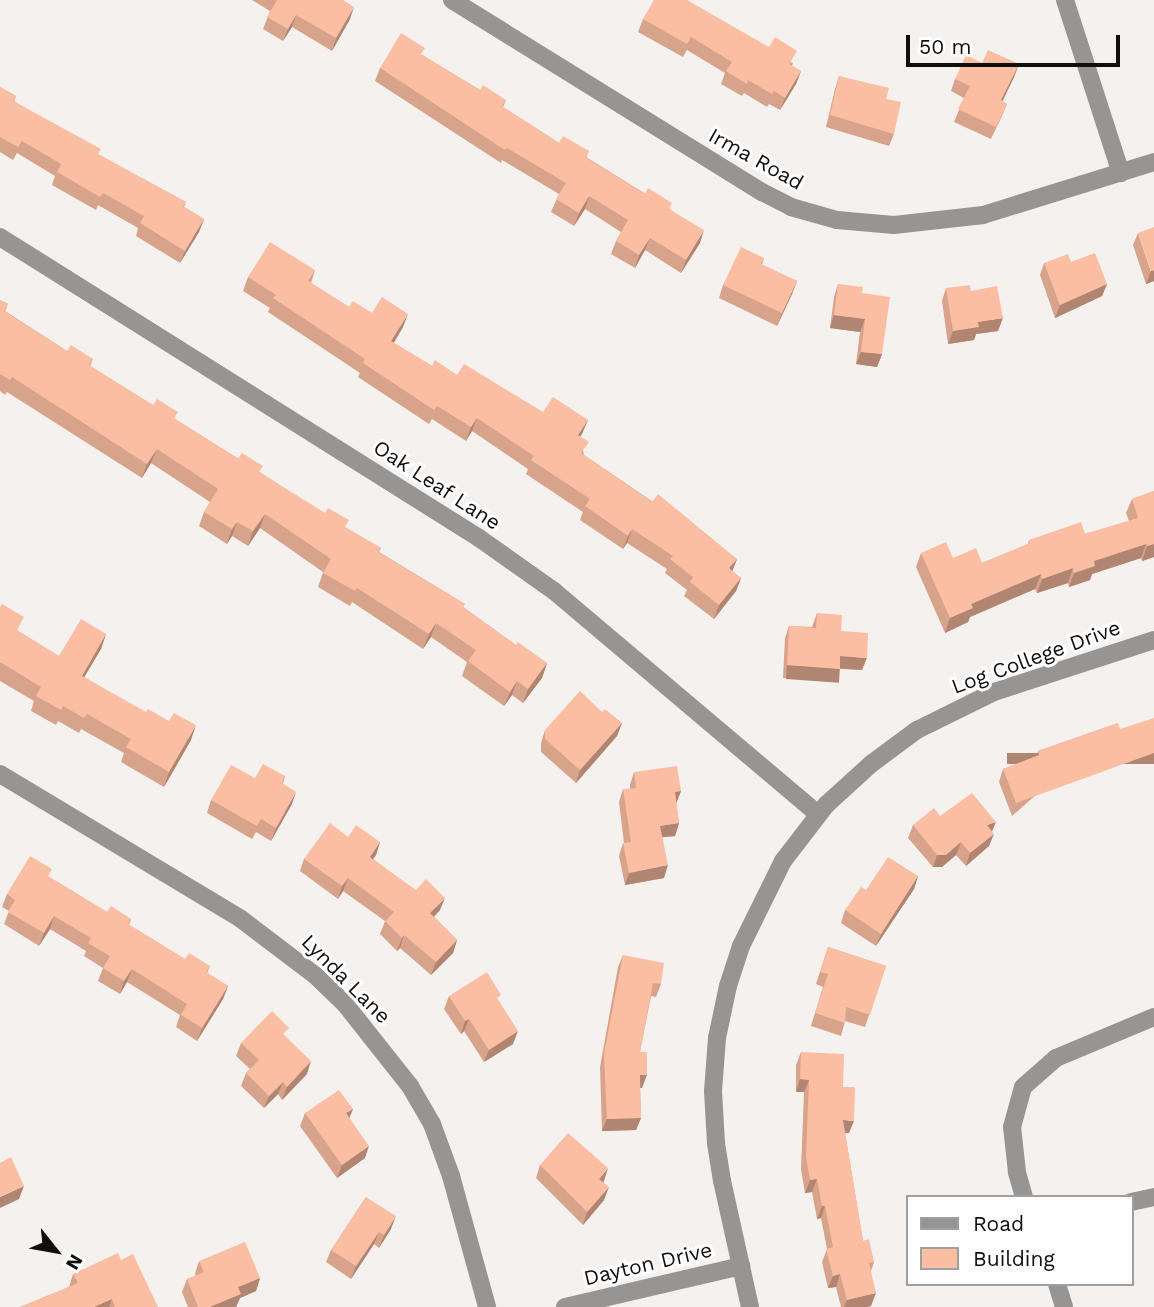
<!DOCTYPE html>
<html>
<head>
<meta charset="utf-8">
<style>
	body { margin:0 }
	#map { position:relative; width:1154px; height:1307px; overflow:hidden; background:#f5f1ef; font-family:"Work Sans",sans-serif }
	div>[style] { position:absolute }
	.lane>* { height:18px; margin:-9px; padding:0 9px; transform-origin:9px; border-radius:9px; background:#979594 }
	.street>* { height:18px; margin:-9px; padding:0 9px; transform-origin:9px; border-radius:9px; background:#979594 }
	.wall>* { inset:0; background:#d8a38b }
	.shaded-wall>* { inset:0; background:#b08571; transform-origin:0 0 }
	.building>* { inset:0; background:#fbbea2 }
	span { translate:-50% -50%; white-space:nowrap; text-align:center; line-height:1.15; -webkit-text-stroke:6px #fff; paint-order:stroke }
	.street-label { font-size:21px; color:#100f0e }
	.legend { position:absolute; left:906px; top:1195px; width:228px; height:91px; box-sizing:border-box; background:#fff; border:2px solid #9f9f9f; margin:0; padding:9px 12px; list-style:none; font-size:21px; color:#100f0e }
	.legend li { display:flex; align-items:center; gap:14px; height:35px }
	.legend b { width:35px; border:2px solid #9f9f9f }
	.north { position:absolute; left:21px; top:1216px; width:70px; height:70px; -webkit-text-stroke:5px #fff; paint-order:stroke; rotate:121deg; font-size:19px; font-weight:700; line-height:28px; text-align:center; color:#100f0e }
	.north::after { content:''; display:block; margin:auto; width:24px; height:32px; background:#100f0e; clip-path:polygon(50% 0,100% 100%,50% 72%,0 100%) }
	.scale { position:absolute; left:906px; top:35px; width:214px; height:32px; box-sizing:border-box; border:4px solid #100f0e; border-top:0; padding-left:9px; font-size:21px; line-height:24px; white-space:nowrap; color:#100f0e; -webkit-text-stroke:5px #fff; paint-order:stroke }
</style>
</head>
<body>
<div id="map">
	<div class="lane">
		<i style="left:1024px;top:1197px;width:26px;rotate:-106deg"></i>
		<i style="left:1017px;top:1172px;width:45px;rotate:-96.3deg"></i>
		<i style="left:1012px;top:1127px;width:41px;rotate:-74.6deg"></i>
		<i style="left:1023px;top:1087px;width:44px;rotate:-41.3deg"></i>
		<i style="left:1056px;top:1058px;width:106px;rotate:-22.7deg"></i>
		<i style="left:1131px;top:1202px;width:24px;rotate:-12deg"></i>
		<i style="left:1057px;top:1284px;width:24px;rotate:73deg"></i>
	</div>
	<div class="street">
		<i style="left:452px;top:0;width:365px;rotate:31.8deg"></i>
		<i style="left:762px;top:192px;width:33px;rotate:27deg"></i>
		<i style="left:791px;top:207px;width:48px;rotate:15.8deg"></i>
		<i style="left:837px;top:220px;width:57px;rotate:5deg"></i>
		<i style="left:894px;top:225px;width:90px;rotate:-6.4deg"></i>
		<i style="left:983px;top:215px;width:179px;rotate:-17.2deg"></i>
		<i style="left:1065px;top:0;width:182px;rotate:72.1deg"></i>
		<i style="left:0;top:237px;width:566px;rotate:32.14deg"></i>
		<i style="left:479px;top:538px;width:92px;rotate:35.2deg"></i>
		<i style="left:554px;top:591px;width:346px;rotate:40.2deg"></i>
		<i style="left:0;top:774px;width:281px;rotate:31deg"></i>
		<i style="left:241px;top:919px;width:94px;rotate:37.2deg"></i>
		<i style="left:316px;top:976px;width:40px;rotate:44deg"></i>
		<i style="left:345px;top:1004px;width:105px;rotate:51.6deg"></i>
		<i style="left:410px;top:1086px;width:44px;rotate:59.9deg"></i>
		<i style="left:432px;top:1124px;width:55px;rotate:69.9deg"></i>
		<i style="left:451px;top:1176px;width:136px;rotate:74.6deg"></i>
		<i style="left:565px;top:1307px;width:181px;rotate:-13.1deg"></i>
		<i style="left:750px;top:1307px;width:129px;rotate:-102.5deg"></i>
		<i style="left:722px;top:1181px;width:38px;rotate:-99deg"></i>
		<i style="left:716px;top:1143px;width:52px;rotate:-93.3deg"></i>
		<i style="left:713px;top:1091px;width:53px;rotate:-85.7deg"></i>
		<i style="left:717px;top:1038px;width:53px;rotate:-78.1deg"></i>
		<i style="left:728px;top:986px;width:42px;rotate:-72deg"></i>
		<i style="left:741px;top:946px;width:95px;rotate:-63.7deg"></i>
		<i style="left:783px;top:861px;width:71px;rotate:-52.5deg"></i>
		<i style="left:826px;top:805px;width:61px;rotate:-42.3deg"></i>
		<i style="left:871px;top:764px;width:57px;rotate:-36.5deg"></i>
		<i style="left:917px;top:730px;width:86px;rotate:-26.3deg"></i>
		<i style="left:994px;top:692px;width:168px;rotate:-18deg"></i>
	</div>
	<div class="wall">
		<i style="clip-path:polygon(252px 0,343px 0,350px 19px,332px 51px,292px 27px,283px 41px,263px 29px,270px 11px)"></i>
		<i style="clip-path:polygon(643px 19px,793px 63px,792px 66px,801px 71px,796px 84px,780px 110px,769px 104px,767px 107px,744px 93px,742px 96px,721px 84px,725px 73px,687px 50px,683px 57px,638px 32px)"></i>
		<i style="clip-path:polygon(422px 55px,480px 90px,506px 100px,503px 107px,559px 143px,589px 151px,586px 157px,670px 209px,700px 243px,681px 273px,645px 250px,635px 268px,611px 254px,616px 241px,621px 232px,585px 209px,574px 226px,551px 212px,559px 194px,502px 160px,501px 163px,375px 81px,380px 68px)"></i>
		<i style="clip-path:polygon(982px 63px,1019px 64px,1014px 77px,1002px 101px,1007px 104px,1002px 116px,991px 139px,954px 122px,964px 98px,951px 91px,955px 79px)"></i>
		<i style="clip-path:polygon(839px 76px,886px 99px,894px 134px,889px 146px,826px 127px,835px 89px)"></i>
		<i style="clip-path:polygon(0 87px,16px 96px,14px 101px,99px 155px,186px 202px,184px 207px,204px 219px,199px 232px,180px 263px,136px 236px,138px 228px,98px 205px,96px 210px,52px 185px,55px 176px,17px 153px,13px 160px,0 152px)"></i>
		<i style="clip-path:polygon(1138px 233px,1154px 281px,1146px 284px,1133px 245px)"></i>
		<i style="clip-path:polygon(764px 258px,762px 265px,797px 281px,792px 294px,777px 326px,719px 298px,723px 285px)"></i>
		<i style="clip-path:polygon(1071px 262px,1107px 284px,1102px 296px,1055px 318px,1040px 275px,1044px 263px)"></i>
		<i style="clip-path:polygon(315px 270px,311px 283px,349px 307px,372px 313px,403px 327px,394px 343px,432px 366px,457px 375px,543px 412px,588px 420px,580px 437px,584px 455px,737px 559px,732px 571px,741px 578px,736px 591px,714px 619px,684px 596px,687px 590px,665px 573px,667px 569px,627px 543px,623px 549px,580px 520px,583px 512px,526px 474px,528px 469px,472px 431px,466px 441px,432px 419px,429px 424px,358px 377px,360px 373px,268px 312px,270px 308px,243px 291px,248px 277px)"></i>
		<i style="clip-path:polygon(838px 284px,862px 293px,882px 354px,877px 367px,856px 364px,860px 332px,830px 328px,834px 297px)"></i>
		<i style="clip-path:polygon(946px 288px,971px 291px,998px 331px,976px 334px,974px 340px,948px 344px,942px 301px)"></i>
		<i style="clip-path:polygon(0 300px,8px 304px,5px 311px,67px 351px,93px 359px,90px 366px,261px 473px,346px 528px,381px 548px,379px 552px,465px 604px,463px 607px,516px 645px,547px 663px,542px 678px,523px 703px,512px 695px,504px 706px,462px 676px,467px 662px,431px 637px,423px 649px,352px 602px,350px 606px,318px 587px,323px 572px,260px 528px,248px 546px,232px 536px,227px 544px,199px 526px,204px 512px,210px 502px,151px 463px,142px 478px,7px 392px,5px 395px,0 391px)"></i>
		<i style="clip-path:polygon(1154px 491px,1154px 557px,1142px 561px,1141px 558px,1092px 574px,1090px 580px,1069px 587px,1068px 583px,1037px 593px,1035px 589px,970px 617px,968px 622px,945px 633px,916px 567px,921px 553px,982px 563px,1028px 544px,1029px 540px,1085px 534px,1129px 521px,1126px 513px,1132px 499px)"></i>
		<i style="clip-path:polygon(0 607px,19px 632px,59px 656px,106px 634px,101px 649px,84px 677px,191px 740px,164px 787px,121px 762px,124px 753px,81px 729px,79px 733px,58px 721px,56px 725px,31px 711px,34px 701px,0 681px)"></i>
		<i style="clip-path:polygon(817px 613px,841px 631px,862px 670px,840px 669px,835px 682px,783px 678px,785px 638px,789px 626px,812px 627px)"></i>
		<i style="clip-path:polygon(602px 712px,622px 723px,617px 736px,576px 783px,541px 752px,541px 743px,545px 730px)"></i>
		<i style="clip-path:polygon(1118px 723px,1012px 816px,999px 782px,1003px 769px,1036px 757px,1038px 751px)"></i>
		<i style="clip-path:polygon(634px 772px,681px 791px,676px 803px,679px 823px,675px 836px,662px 837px,664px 878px,625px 885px,619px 856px,623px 843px,624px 843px,619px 802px,623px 789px,630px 789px,630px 785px)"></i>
		<i style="clip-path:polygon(285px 776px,283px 784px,292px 804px,271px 841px,256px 832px,252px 839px,207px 813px,211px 800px,255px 778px)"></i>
		<i style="clip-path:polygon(940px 816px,992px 832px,989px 846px,966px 866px,956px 855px,942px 867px,933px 867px,908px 838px,913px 825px)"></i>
		<i style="clip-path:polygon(348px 837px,380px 842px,376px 855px,373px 859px,440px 910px,434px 917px,457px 940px,453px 953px,431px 975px,400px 948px,397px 951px,380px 934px,385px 921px,343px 891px,338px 899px,300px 871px,304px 859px)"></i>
		<i style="clip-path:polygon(918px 876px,914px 889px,876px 946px,841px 923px,845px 910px,866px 890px)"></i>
		<i style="clip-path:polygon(49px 877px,107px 912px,131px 919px,129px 925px,185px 959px,210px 966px,207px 973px,228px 986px,223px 999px,197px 1041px,176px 1027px,180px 1015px,127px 982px,120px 994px,98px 981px,103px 968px,84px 956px,86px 951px,50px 929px,39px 946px,4px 924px,9px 911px,2px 907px,7px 894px)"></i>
		<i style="clip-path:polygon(828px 947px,886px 966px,865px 1027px,845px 1021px,841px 1036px,811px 1026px,823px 987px,816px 984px)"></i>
		<i style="clip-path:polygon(623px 955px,661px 984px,656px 997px,651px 996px,640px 1052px,642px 1088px,640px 1088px,641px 1118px,636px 1130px,602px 1131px,600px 1067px,618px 967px)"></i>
		<i style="clip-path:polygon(449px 996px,499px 1002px,513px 1044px,484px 1062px,464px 1031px,461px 1034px,444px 1009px)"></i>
		<i style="clip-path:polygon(286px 1037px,307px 1074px,282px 1100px,278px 1094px,264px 1108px,241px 1086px,246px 1073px,250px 1069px,236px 1056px,241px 1043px)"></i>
		<i style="clip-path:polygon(801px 1052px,843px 1087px,849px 1133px,845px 1133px,863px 1241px,874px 1262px,871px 1271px,871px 1306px,867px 1307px,841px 1307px,836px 1287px,828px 1288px,822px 1262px,827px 1249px,821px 1218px,817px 1219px,812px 1192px,805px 1193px,801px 1169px,804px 1092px,796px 1092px,796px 1065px)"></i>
		<i style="clip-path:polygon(353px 1109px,349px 1118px,365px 1158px,337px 1178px,300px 1126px,305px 1113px)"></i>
		<i style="clip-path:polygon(540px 1165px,604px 1181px,604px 1200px,583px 1225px,536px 1178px)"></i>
		<i style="clip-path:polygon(366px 1197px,391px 1229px,379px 1248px,374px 1244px,351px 1279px,326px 1262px,331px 1250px)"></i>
		<i style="clip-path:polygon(121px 1260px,158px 1307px,20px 1307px,69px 1287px,73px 1274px)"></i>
		<i style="clip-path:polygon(199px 1261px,260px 1278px,256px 1291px,240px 1298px,236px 1307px,188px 1307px,182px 1292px,187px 1279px,196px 1276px,195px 1274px)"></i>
	</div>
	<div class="shaded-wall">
		<i style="clip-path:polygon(354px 7px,350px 19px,332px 51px,336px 38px)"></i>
		<i style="clip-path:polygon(296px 15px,292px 27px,283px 41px,288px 29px)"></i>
		<i style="clip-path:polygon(1019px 64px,1014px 77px,997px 113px,1001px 100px)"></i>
		<i style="clip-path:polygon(801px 71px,796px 84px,780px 110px,785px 98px)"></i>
		<i style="clip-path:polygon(589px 196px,585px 209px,574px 226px,579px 213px)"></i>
		<i style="clip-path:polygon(204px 219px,199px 232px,180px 263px,185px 251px)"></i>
		<i style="clip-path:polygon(704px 230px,700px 243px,681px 273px,686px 260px)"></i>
		<i style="clip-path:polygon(650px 238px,645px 250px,635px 268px,639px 255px)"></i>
		<i style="clip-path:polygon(1154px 270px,1154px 281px,1146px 284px,1151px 271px)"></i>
		<i style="clip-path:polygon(797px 281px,792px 294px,777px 326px,782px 313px)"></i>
		<i style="clip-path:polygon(1107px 284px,1102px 296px,1055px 318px,1060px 305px)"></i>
		<i style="clip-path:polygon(408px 314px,403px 327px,386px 355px,391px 341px)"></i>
		<i style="clip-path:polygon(834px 315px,865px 319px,860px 332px,830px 328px)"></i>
		<i style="clip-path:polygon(1003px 318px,998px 331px,976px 334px,974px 340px,948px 344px,953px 331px,978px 322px)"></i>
		<i style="clip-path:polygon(861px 352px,882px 354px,877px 367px,856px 364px)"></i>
		<i style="clip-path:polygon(477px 418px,472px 431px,466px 441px,471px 427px)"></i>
		<i style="clip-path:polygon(588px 420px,582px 434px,572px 448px,578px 435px)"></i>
		<i style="clip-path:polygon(157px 449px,151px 463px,142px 478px,147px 464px)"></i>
		<i style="clip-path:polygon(265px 514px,260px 528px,248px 546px,253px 531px)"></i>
		<i style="clip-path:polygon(237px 522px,232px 536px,227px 544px,232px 529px)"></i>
		<i style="clip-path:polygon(632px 529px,627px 543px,623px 549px,628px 536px)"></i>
		<i style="clip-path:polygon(1146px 544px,1141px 558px,1092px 574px,1090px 580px,1069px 587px,1074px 573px,1094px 561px)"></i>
		<i style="clip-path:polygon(1154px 544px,1154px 557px,1142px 561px,1147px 546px)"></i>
		<i style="clip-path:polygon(737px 559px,732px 572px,729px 568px)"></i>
		<i style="clip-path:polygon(1073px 568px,1068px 583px,1037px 593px,1042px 579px)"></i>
		<i style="clip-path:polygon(1041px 574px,1035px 589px,970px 617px,968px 622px,945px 633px,950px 618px,971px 604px)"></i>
		<i style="clip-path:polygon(741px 578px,736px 591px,714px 619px,719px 605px)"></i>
		<i style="clip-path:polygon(436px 623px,431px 637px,423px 649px,429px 634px)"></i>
		<i style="clip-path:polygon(106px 634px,101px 649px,76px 691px,82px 676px)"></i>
		<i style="clip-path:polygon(840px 656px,867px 658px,862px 670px,836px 668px)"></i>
		<i style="clip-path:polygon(547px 663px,542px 678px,523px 703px,528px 689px)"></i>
		<i style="left:787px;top:665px;width:53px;height:14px;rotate:4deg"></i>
		<i style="clip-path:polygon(517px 681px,512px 695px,504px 706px,510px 692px)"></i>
		<i style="clip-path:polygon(622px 723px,617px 736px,576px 783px,580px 770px)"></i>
		<i style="clip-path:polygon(196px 725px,191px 740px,164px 787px,169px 772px)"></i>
		<i style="left:1154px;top:753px;width:11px;height:147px;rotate:90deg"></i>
		<i style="clip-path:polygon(681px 791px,676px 804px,675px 792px)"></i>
		<i style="clip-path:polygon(296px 792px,292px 804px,271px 841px,276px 828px)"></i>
		<i style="clip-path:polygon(996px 822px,991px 834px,987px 825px)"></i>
		<i style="clip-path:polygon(679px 823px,675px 836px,655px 838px,660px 826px)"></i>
		<i style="clip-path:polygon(994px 834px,989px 846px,966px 866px,970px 853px)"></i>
		<i style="clip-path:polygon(380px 842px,376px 855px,365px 870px,370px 857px)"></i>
		<i style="clip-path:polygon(961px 842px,956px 855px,942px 867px,933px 867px,937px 855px)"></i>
		<i style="clip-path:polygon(668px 865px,664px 878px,625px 885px,629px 873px)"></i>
		<i style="clip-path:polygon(918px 876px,914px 889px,876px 946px,881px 934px)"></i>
		<i style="clip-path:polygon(348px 878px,343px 891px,338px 899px,342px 886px)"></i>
		<i style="clip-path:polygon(445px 898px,440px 910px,425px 926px,430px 913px)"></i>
		<i style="clip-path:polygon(54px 916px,50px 929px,39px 946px,44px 933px)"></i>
		<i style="clip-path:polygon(404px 935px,400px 948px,397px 951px,402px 938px)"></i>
		<i style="clip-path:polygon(457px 940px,453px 953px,431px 975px,436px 962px)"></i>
		<i style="clip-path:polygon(132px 969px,127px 982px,120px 994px,124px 981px)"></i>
		<i style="clip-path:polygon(228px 986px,223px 999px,197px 1041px,202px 1028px)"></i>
		<i style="clip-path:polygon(469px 1019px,464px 1031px,461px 1034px,465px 1021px)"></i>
		<i style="clip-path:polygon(518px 1031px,513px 1044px,484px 1062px,489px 1050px)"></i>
		<i style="clip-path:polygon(311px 1061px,307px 1074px,282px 1100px,287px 1087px)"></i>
		<i style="clip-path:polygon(640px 1075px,647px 1075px,642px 1088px,635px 1088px)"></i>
		<i style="clip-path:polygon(800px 1079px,809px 1080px,804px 1092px,796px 1092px)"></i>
		<i style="clip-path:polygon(283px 1082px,278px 1094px,264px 1108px,269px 1096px)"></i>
		<i style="clip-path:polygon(353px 1109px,348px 1121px,346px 1113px)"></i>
		<i style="clip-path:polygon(641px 1118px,636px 1130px,602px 1131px,607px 1119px)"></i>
		<i style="clip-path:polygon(843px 1120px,854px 1121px,849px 1133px,839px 1133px)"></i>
		<i style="clip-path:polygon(369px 1146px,365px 1158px,337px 1178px,342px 1165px)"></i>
		<i style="clip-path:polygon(608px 1168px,604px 1181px,595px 1191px,599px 1179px)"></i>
		<i style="clip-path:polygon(817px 1179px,812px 1192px,805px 1193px,810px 1180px)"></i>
		<i style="clip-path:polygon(24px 1186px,19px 1199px,0 1208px,0 1197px)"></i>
		<i style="clip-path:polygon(609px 1187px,604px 1200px,583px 1225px,587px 1212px)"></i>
		<i style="clip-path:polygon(822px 1206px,825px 1206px,821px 1218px,817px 1219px)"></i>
		<i style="clip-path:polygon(396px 1216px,391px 1229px,379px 1248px,384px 1235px)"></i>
		<i style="clip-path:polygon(379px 1232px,374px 1244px,351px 1279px,356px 1266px)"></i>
		<i style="clip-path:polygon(840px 1274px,836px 1287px,828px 1288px,833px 1276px)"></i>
		<i style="clip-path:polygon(260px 1278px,256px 1291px,240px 1298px,236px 1307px,210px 1307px,238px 1287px)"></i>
		<i style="clip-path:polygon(876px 1293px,871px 1306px,867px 1307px,844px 1307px,847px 1300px)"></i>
		<i style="clip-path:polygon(112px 1299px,109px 1307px,94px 1307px)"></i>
	</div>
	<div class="building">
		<i style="clip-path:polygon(277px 0,343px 0,354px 7px,336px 38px,296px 15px,288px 29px,267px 17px)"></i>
		<i style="clip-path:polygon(654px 0,687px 0,769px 47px,775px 37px,797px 51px,789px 64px,801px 71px,785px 98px,774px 91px,772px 94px,748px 80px,747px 84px,726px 71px,732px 62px,691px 37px,687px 44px,643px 19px)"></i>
		<i style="clip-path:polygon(401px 33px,425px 48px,421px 54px,480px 90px,483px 85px,506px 100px,502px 106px,559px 143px,563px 136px,589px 151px,585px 157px,645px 194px,648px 188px,672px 203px,669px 209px,704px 230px,686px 260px,650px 238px,639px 255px,616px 241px,628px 220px,589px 196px,579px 213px,556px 199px,566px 183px,507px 148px,505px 150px,380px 68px)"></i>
		<i style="clip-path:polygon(988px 50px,1019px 64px,1001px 100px,1007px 104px,996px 127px,958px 109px,970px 86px,955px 79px,966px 55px,982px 63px)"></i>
		<i style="clip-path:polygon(839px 76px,889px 88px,886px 99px,901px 102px,894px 134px,830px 115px)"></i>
		<i style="clip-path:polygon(0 87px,16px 96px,13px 101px,101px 149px,98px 154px,186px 202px,183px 206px,204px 219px,185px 251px,140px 223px,144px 216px,103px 193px,100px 197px,57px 172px,61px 164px,22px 141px,18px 147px,0 137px)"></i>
		<i style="clip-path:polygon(1154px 227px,1154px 270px,1151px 271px,1138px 233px)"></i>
		<i style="clip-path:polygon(270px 242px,315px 270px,308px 281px,349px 307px,353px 301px,372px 313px,382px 297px,408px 314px,391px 341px,432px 366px,435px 360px,457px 375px,464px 364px,543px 412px,553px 397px,588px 420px,578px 435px,589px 442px,581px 453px,652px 502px,658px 494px,737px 559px,729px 568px,741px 578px,719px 605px,690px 582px,693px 577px,670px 559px,673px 556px,632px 529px,628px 536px,585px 506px,590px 499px,531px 460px,534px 456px,477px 418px,471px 427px,437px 406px,434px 410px,363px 363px,365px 359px,273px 298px,276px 295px,248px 277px)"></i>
		<i style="clip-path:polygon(741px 247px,764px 258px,761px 264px,797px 281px,782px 313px,723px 285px)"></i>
		<i style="clip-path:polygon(1095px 253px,1107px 284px,1060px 305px,1044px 263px,1068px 254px,1071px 262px)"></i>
		<i style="clip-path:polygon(838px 284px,863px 287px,862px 293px,890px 297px,882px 354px,861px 352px,865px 319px,834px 315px)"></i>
		<i style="clip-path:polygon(970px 285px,971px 291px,997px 286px,1003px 318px,978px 322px,979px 327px,953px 331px,946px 288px)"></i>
		<i style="clip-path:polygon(0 300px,8px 304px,4px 311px,67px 351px,71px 345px,93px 359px,89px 365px,153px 405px,157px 399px,178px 412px,174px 418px,238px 459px,242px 453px,263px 466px,259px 472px,325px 513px,328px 508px,349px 520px,345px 527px,381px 548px,378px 552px,465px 604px,463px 607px,516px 645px,518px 642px,547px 663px,528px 689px,517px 681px,510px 692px,468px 661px,476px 650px,436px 623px,429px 634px,357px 588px,355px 591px,323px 573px,331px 559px,265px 514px,253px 531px,237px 522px,232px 529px,204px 512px,218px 489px,157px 449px,147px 464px,12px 377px,10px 380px,0 374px)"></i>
		<i style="clip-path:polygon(1154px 491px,1154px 544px,1147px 546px,1146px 544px,1094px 561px,1095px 566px,1074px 573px,1073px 568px,1042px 579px,1041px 574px,971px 604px,973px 608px,950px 618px,921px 553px,946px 542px,953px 558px,976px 548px,982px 563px,1030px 543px,1029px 540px,1081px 522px,1085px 534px,1138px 518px,1132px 499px)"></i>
		<i style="clip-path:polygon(2px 604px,24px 617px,17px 630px,59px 656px,81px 619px,106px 634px,82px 676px,146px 712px,148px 709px,169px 721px,174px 713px,196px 725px,169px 772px,126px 747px,131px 739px,87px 714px,84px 718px,63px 706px,61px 710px,36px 696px,41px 687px,0 662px,0 607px)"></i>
		<i style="clip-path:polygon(817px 613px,842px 615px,841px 631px,868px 633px,867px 658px,840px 656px,840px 669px,787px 665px,789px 626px,816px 628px)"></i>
		<i style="clip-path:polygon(580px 691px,602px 712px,605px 709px,622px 723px,580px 770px,545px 739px,545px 730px)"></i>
		<i style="clip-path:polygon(1154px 718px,1154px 753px,1016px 803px,1003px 769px,1039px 755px,1038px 751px,1118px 723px,1120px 729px)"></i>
		<i style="clip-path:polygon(263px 764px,285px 776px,282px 783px,296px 792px,276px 828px,261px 819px,257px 826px,211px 800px,231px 765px,255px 778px)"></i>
		<i style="clip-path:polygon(677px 766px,681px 791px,675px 792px,679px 823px,660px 826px,668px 865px,629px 873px,623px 843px,631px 842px,623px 789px,636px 788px,634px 772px)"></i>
		<i style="clip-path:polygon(972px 793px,996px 822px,987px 825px,994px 834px,970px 853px,961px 842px,946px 855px,937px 855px,913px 825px,934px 808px,940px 816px)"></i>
		<i style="clip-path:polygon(330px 823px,348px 837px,356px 825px,380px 842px,370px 857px,416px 890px,426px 879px,445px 898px,430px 913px,457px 940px,436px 962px,404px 935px,402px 938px,385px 921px,394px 912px,348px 878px,342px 886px,304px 859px)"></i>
		<i style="clip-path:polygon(30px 856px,52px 869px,48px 876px,107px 912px,111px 906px,131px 919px,128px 924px,185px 959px,189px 953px,210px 966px,206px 972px,228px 986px,202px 1028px,181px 1015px,187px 1004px,132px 969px,124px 981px,103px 968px,110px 956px,88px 943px,91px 938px,54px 916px,44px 933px,8px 912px,15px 900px,7px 894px)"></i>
		<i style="clip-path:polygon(888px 857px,918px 876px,881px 934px,845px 910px,861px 887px,866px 890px)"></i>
		<i style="clip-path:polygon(828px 947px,886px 966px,870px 1015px,846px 1007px,845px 1023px,815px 1013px,828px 974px,820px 972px)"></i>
		<i style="clip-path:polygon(623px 955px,664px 963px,661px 984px,653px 983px,640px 1052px,647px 1052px,647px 1075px,640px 1075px,641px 1118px,607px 1119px,604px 1054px)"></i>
		<i style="clip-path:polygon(487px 972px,501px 995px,497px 998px,518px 1031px,489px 1050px,469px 1019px,465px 1021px,449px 996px)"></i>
		<i style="clip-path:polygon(272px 1011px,289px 1028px,283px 1034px,311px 1061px,287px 1087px,283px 1082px,269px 1096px,246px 1073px,259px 1060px,241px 1043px)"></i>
		<i style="clip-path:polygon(801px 1052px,844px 1054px,843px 1087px,855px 1087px,854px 1121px,843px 1120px,863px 1241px,869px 1239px,874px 1262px,869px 1263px,876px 1293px,847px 1300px,840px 1274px,833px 1276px,826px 1249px,833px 1247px,825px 1206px,822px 1206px,817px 1179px,810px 1180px,806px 1157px,809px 1080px,800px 1079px)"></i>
		<i style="clip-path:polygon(339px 1090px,353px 1109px,346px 1113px,369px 1146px,342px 1165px,305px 1113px)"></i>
		<i style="clip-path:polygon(568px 1133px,608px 1168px,599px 1179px,609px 1187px,587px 1212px,540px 1165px)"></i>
		<i style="clip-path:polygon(11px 1157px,24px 1186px,0 1197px,0 1163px)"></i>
		<i style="clip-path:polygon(366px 1197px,396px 1216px,384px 1235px,379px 1232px,356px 1266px,331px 1250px)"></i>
		<i style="clip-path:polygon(245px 1242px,260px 1278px,238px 1287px,241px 1294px,210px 1307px,198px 1307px,187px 1279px,204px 1272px,199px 1261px)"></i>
		<i style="clip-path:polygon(118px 1253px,121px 1260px,133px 1254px,158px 1307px,115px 1307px,112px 1299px,94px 1307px,20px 1307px,78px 1283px,73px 1274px)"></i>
	</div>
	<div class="street-label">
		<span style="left:756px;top:159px;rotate:29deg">Irma Road</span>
		<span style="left:437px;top:485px;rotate:33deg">Oak Leaf Lane</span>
		<span style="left:1036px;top:657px;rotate:-20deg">Log College Drive</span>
		<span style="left:346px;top:979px;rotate:45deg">Lynda Lane</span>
		<span style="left:648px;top:1264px;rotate:-13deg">Dayton Drive</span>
	</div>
	<ul class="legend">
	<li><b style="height:9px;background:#979594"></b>Road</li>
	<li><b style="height:19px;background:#fbbea2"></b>Building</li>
	</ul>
	<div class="north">N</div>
	<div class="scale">50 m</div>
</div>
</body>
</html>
